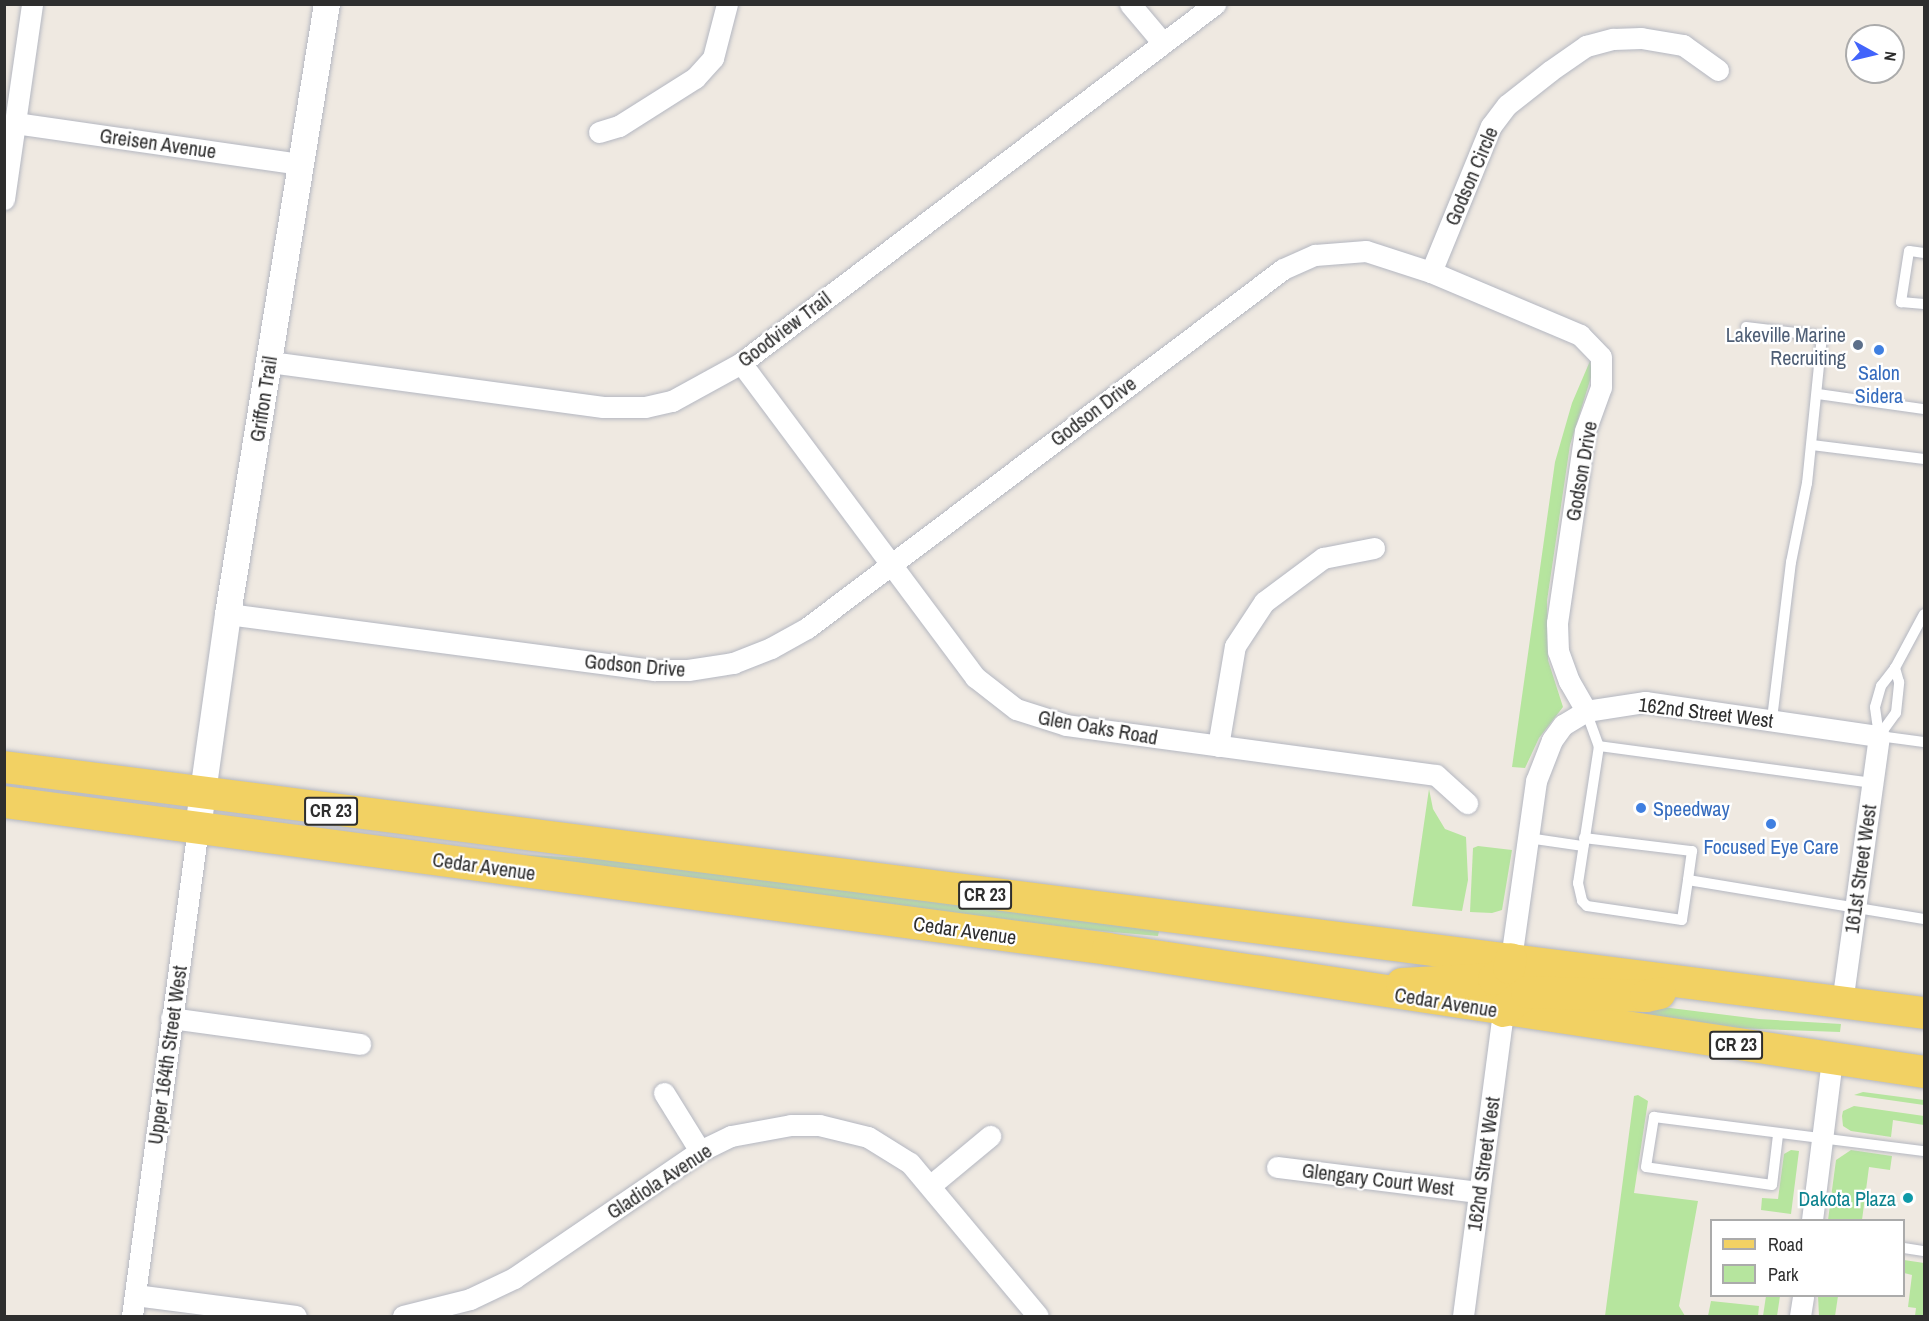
<!DOCTYPE html>
<html>
<head>
<meta charset="utf-8">
<style>
	body { margin:0 }
	#map { position:relative; width:1929px; height:1321px; overflow:hidden; background:#efe9e1; font-family:"Archivo Narrow",sans-serif }
	div>[style] { position:absolute }
	.green>* { inset:0; background:#b6e59e }
	.roads { filter:drop-shadow(0 0 2px #b4b7c1) drop-shadow(0 0 2px #b4b7c1) }
	.service>* { height:10px; margin:-5px; padding:0 5px; transform-origin:5px; border-radius:5px; background:#fff }
	.minor>* { height:21px; margin:-10.5px; padding:0 10.5px; transform-origin:10.5px; border-radius:10.5px; background:#fff }
	.tertiary>* { height:26px; margin:-13px; padding:0 13px; transform-origin:13px; border-radius:13px; background:#fff }
	.primary>* { height:32px; margin:-16px; padding:0 16px; transform-origin:16px; border-radius:16px; background:#f2d163 }
	.dots>* { width:16px; height:16px; translate:-50% -50%; box-sizing:border-box; border:3px solid #fff; border-radius:50% }
	span { translate:-50% -50%; white-space:nowrap; text-align:center; line-height:1.15; -webkit-text-stroke:4.5px #fff; paint-order:stroke }
	.shield-label span { padding:2px 4px; background:#fff; border:2px solid; border-radius:4px; -webkit-text-stroke-width:0 }
	.shield-label { font-size:18px; color:#2e2e2e; font-weight:700 }
	.street-label { font-size:20px; color:#2e2e2e }
	.service-label { font-size:20px; color:#4e5e75 }
	.right { translate:-100% -50%; text-align:right }
	.shop-label { font-size:20px; color:#366cbe }
	.left { translate:0 -50%; text-align:left }
	.culture-label { font-size:20px; color:#0d838f }
	.frame { position:absolute; inset:0; border:6px solid #2e2e2e; pointer-events:none }
	.legend { position:absolute; left:1710px; top:1219px; width:195px; height:78px; box-sizing:border-box; background:#fff; border:2px solid #ababab; margin:0; padding:8px 10px; list-style:none; font-size:18px; color:#2e2e2e }
	.legend li { display:flex; align-items:center; gap:12px; height:30px }
	.legend b { width:30px; border:2px solid #ababab }
	.north { position:absolute; left:1845px; top:24px; width:60px; height:60px; box-sizing:border-box; background:#fff; border:2px solid #ababab; border-radius:50%; rotate:98deg; font-size:16px; font-weight:700; line-height:24px; text-align:center; color:#2e2e2e }
	.north::after { content:''; display:block; margin:auto; width:21px; height:27px; background:#4264fb; clip-path:polygon(50% 0,100% 100%,50% 72%,0 100%) }
</style>
</head>
<body>
<div id="map">
	<div class="green">
		<i style="clip-path:polygon(1590px 361px,1592px 374px,1570px 445px,1547px 601px,1548px 660px,1563px 707px,1539px 738px,1525px 768px,1512px 767px,1555px 462px,1572px 403px)"></i>
		<i style="clip-path:polygon(1429px 789px,1433px 809px,1445px 829px,1466px 837px,1468px 880px,1462px 911px,1412px 906px)"></i>
		<i style="clip-path:polygon(1478px 846px,1512px 850px,1502px 910px,1492px 913px,1470px 912px,1473px 848px)"></i>
		<i style="clip-path:polygon(527px 855px,620px 860px,1159px 931px,1158px 936px,1033px 925px,527px 859px)"></i>
		<i style="clip-path:polygon(1654px 1006px,1759px 1019px,1841px 1024px,1840px 1032px,1733px 1028px,1607px 1010px)"></i>
		<i style="clip-path:polygon(1863px 1092px,1924px 1100px,1924px 1105px,1854px 1095px)"></i>
		<i style="clip-path:polygon(1638px 1095px,1648px 1101px,1634px 1193px,1698px 1201px,1679px 1306px,1685px 1316px,1605px 1316px,1634px 1096px)"></i>
		<i style="clip-path:polygon(1854px 1106px,1924px 1116px,1924px 1125px,1893px 1120px,1891px 1137px,1851px 1131px,1843px 1126px,1842px 1116px,1843px 1111px)"></i>
		<i style="clip-path:polygon(1791px 1150px,1799px 1151px,1791px 1214px,1761px 1210px,1762px 1198px,1778px 1199px,1784px 1154px)"></i>
		<i style="clip-path:polygon(1851px 1150px,1892px 1156px,1890px 1170px,1869px 1167px,1862px 1220px,1828px 1220px,1836px 1160px)"></i>
		<i style="clip-path:polygon(1904px 1260px,1924px 1263px,1924px 1316px,1915px 1316px,1916px 1308px,1908px 1307px,1912px 1275px,1904px 1273px)"></i>
		<i style="clip-path:polygon(1766px 1296px,1780px 1296px,1777px 1316px,1763px 1316px)"></i>
		<i style="clip-path:polygon(1818px 1296px,1838px 1296px,1835px 1316px,1819px 1316px)"></i>
		<i style="clip-path:polygon(1711px 1301px,1759px 1306px,1758px 1316px,1708px 1316px)"></i>
	</div>
	<div class="roads">
		<div class="service">
			<i style="left:1924px;top:253px;width:15px;rotate:-172deg"></i>
			<i style="left:1909px;top:251px;width:52px;rotate:98.9deg"></i>
			<i style="left:1901px;top:302px;width:23px;rotate:5deg"></i>
			<i style="left:1746px;top:327px;width:77px;rotate:6.8deg"></i>
			<i style="left:1822px;top:336px;width:148px;rotate:95.8deg"></i>
			<i style="left:1807px;top:483px;width:81px;rotate:101.4deg"></i>
			<i style="left:1791px;top:562px;width:159px;rotate:96.9deg"></i>
			<i style="left:1818px;top:394px;width:107px;rotate:8.1deg"></i>
			<i style="left:1812px;top:445px;width:113px;rotate:7.1deg"></i>
			<i style="left:1586px;top:711px;width:37px;rotate:70deg"></i>
			<i style="left:1599px;top:746px;width:275px;rotate:7.7deg"></i>
			<i style="left:1879px;top:736px;width:29px;rotate:-98deg"></i>
			<i style="left:1875px;top:707px;width:22px;rotate:-74deg"></i>
			<i style="left:1881px;top:686px;width:23px;rotate:-52deg"></i>
			<i style="left:1895px;top:668px;width:61px;rotate:-61.8deg"></i>
			<i style="left:1879px;top:736px;width:29px;rotate:-54deg"></i>
			<i style="left:1896px;top:713px;width:31px;rotate:-84deg"></i>
			<i style="left:1899px;top:682px;width:15px;rotate:-106deg"></i>
			<i style="left:1879px;top:736px;width:45px;rotate:7.6deg"></i>
			<i style="left:1599px;top:746px;width:139px;rotate:98.7deg"></i>
			<i style="left:1578px;top:883px;width:18px;rotate:77deg"></i>
			<i style="left:1582px;top:901px;width:7px;rotate:45deg"></i>
			<i style="left:1587px;top:906px;width:96px;rotate:8.4deg"></i>
			<i style="left:1682px;top:920px;width:40px;rotate:-81.5deg"></i>
			<i style="left:1688px;top:880px;width:239px;rotate:9.4deg"></i>
			<i style="left:1528px;top:838px;width:56px;rotate:8.3deg"></i>
			<i style="left:1584px;top:838px;width:109px;rotate:6.9deg"></i>
			<i style="left:1692px;top:851px;width:29px;rotate:98deg"></i>
			<i style="left:1778px;top:1135px;width:50px;rotate:96.8deg"></i>
			<i style="left:1772px;top:1185px;width:127px;rotate:-171.9deg"></i>
			<i style="left:1646px;top:1167px;width:51px;rotate:-80.9deg"></i>
			<i style="left:1654px;top:1117px;width:272px;rotate:7.2deg"></i>
			<i style="left:1904px;top:1248px;width:20px;rotate:9deg"></i>
		</div>
		<div class="minor">
			<i style="left:1130px;top:4px;width:51px;rotate:49.8deg"></i>
			<i style="left:15px;top:123px;width:289px;rotate:8.2deg"></i>
			<i style="left:599px;top:132px;width:21px;rotate:-17deg"></i>
			<i style="left:619px;top:126px;width:90px;rotate:-32.3deg"></i>
			<i style="left:695px;top:78px;width:27px;rotate:-48deg"></i>
			<i style="left:713px;top:58px;width:56px;rotate:-75.5deg"></i>
			<i style="left:4px;top:199px;width:197px;rotate:-81.8deg"></i>
			<i style="left:1431px;top:272px;width:158px;rotate:-67.7deg"></i>
			<i style="left:1491px;top:126px;width:26px;rotate:-53deg"></i>
			<i style="left:1507px;top:105px;width:55px;rotate:-38.3deg"></i>
			<i style="left:1550px;top:71px;width:44px;rotate:-34.8deg"></i>
			<i style="left:1586px;top:46px;width:28px;rotate:-15deg"></i>
			<i style="left:1613px;top:39px;width:28px;rotate:-2deg"></i>
			<i style="left:1641px;top:38px;width:43px;rotate:9.5deg"></i>
			<i style="left:1683px;top:45px;width:43px;rotate:35.5deg"></i>
			<i style="left:270px;top:362px;width:336px;rotate:7.7deg"></i>
			<i style="left:603px;top:407px;width:42px"></i>
			<i style="left:645px;top:407px;width:28px;rotate:-13deg"></i>
			<i style="left:672px;top:401px;width:79px;rotate:-28.8deg"></i>
			<i style="left:741px;top:363px;width:595px;rotate:-37.14deg"></i>
			<i style="left:741px;top:363px;width:392px;rotate:53.3deg"></i>
			<i style="left:975px;top:677px;width:52px;rotate:38deg"></i>
			<i style="left:1016px;top:709px;width:52px;rotate:17.7deg"></i>
			<i style="left:1066px;top:725px;width:373px;rotate:7.7deg"></i>
			<i style="left:1436px;top:775px;width:42px;rotate:42.1deg"></i>
			<i style="left:228px;top:614px;width:430px;rotate:7.5deg"></i>
			<i style="left:654px;top:670px;width:34px"></i>
			<i style="left:688px;top:670px;width:46px;rotate:-8.8deg"></i>
			<i style="left:733px;top:663px;width:41px;rotate:-21.5deg"></i>
			<i style="left:771px;top:648px;width:41px;rotate:-29.1deg"></i>
			<i style="left:807px;top:628px;width:596px;rotate:-37.02deg"></i>
			<i style="left:1283px;top:269px;width:35px;rotate:-24deg"></i>
			<i style="left:1315px;top:255px;width:51px;rotate:-4.5deg"></i>
			<i style="left:1366px;top:251px;width:68px;rotate:17.9deg"></i>
			<i style="left:1431px;top:272px;width:162px;rotate:22.9deg"></i>
			<i style="left:1580px;top:335px;width:30px;rotate:46deg"></i>
			<i style="left:1601px;top:357px;width:30px;rotate:90deg"></i>
			<i style="left:1601px;top:387px;width:47px;rotate:110deg"></i>
			<i style="left:1585px;top:431px;width:194px;rotate:98.3deg"></i>
			<i style="left:1557px;top:623px;width:28px;rotate:88deg"></i>
			<i style="left:1558px;top:651px;width:32px;rotate:70deg"></i>
			<i style="left:1569px;top:681px;width:34px;rotate:60deg"></i>
			<i style="left:1218px;top:746px;width:101px;rotate:-80.4deg"></i>
			<i style="left:1235px;top:646px;width:53px;rotate:-56.6deg"></i>
			<i style="left:1264px;top:602px;width:74px;rotate:-36.7deg"></i>
			<i style="left:1323px;top:558px;width:52px;rotate:-11.1deg"></i>
			<i style="left:1511px;top:959px;width:180px;rotate:-82deg"></i>
			<i style="left:1536px;top:781px;width:44px;rotate:-68.7deg"></i>
			<i style="left:1552px;top:740px;width:19px;rotate:-54deg"></i>
			<i style="left:1563px;top:725px;width:27px;rotate:-31deg"></i>
			<i style="left:1586px;top:711px;width:60px;rotate:-8.7deg"></i>
			<i style="left:1645px;top:702px;width:236px;rotate:8.3deg"></i>
			<i style="left:1879px;top:736px;width:269px;rotate:97.9deg"></i>
			<i style="left:171px;top:1018px;width:191px;rotate:7.8deg"></i>
			<i style="left:664px;top:1093px;width:68px;rotate:58.2deg"></i>
			<i style="left:1277px;top:1167px;width:204px;rotate:7.1deg"></i>
			<i style="left:931px;top:1185px;width:77px;rotate:-39.7deg"></i>
			<i style="left:1812px;top:1220px;width:162px;rotate:-82.9deg"></i>
			<i style="left:135px;top:1295px;width:162px;rotate:7.4deg"></i>
			<i style="left:132px;top:1316px;width:492px;rotate:-82.3deg"></i>
			<i style="left:403px;top:1316px;width:69px;rotate:-14.2deg"></i>
			<i style="left:470px;top:1299px;width:49px;rotate:-25.5deg"></i>
			<i style="left:514px;top:1278px;width:225px;rotate:-34.3deg"></i>
			<i style="left:700px;top:1151px;width:34px;rotate:-26deg"></i>
			<i style="left:731px;top:1136px;width:61px;rotate:-10.4deg"></i>
			<i style="left:791px;top:1125px;width:28px"></i>
			<i style="left:819px;top:1125px;width:50px;rotate:13.8deg"></i>
			<i style="left:868px;top:1137px;width:49px;rotate:31.8deg"></i>
			<i style="left:910px;top:1163px;width:199px;rotate:50.1deg"></i>
			<i style="left:1463px;top:1316px;width:308px;rotate:-82.5deg"></i>
			<i style="left:1800px;top:1316px;width:20px;rotate:-81deg"></i>
		</div>
		<div class="tertiary">
			<i style="left:198px;top:828px;width:216px;rotate:-82deg"></i>
			<i style="left:228px;top:614px;width:618px;rotate:-80.78deg"></i>
		</div>
		<div class="primary">
			<i style="left:4px;top:767px;width:1936px;rotate:7.3deg"></i>
			<i style="left:4px;top:802px;width:1114px;rotate:7.58deg"></i>
			<i style="left:1108px;top:949px;width:825px;rotate:8.57deg"></i>
			<i style="left:1402px;top:984px;width:92px;rotate:-3.1deg"></i>
			<i style="left:1494px;top:979px;width:19px;rotate:-36deg"></i>
			<i style="left:1509px;top:968px;width:9px;rotate:-77deg"></i>
			<i style="left:1503px;top:1011px;width:31px;rotate:-38deg"></i>
			<i style="left:1527px;top:992px;width:119px;rotate:1.9deg"></i>
			<i style="left:1646px;top:996px;width:14px;rotate:-12deg"></i>
		</div>
	</div>
	<div class="dots">
		<i style="left:1858px;top:345px;background:#5c6f8a"></i>
		<i style="left:1879px;top:350px;background:#3f7fe0"></i>
		<i style="left:1641px;top:808px;background:#3f7fe0"></i>
		<i style="left:1771px;top:824px;background:#3f7fe0"></i>
		<i style="left:1908px;top:1198px;background:#0f9aa8"></i>
	</div>
	<div class="shield-label">
		<span style="left:331px;top:811px">CR 23</span>
		<span style="left:985px;top:895px">CR 23</span>
		<span style="left:1736px;top:1045px">CR 23</span>
	</div>
	<div class="street-label">
		<span style="left:158px;top:143px;rotate:8deg">Greisen Avenue</span>
		<span style="left:1471px;top:176px;rotate:-67deg">Godson Circle</span>
		<span style="left:784px;top:329px;rotate:-37deg">Goodview Trail</span>
		<span style="left:263px;top:399px;rotate:-81deg">Griffon Trail</span>
		<span style="left:1093px;top:411px;rotate:-37deg">Godson Drive</span>
		<span style="left:1581px;top:471px;rotate:-80deg">Godson Drive</span>
		<span style="left:635px;top:665px;rotate:5deg">Godson Drive</span>
		<span style="left:1706px;top:712px;rotate:7deg">162nd Street West</span>
		<span style="left:1098px;top:727px;rotate:10deg">Glen Oaks Road</span>
		<span style="left:484px;top:866px;rotate:8deg">Cedar Avenue</span>
		<span style="left:1860px;top:869px;rotate:-82deg">161st Street West</span>
		<span style="left:965px;top:930px;rotate:8deg">Cedar Avenue</span>
		<span style="left:1446px;top:1002px;rotate:9deg">Cedar Avenue</span>
		<span style="left:167px;top:1055px;rotate:-82deg">Upper 164th Street West</span>
		<span style="left:1483px;top:1164px;rotate:-82deg">162nd Street West</span>
		<span style="left:1378px;top:1179px;rotate:7deg">Glengary Court West</span>
		<span style="left:659px;top:1181px;rotate:-33deg">Gladiola Avenue</span>
	</div>
	<div class="service-label">
		<span class="right" style="left:1846px;top:346px">Lakeville Marine<br>Recruiting</span>
	</div>
	<div class="shop-label">
		<span style="left:1879px;top:384px">Salon<br>Sidera</span>
		<span class="left" style="left:1653px;top:808px">Speedway</span>
		<span style="left:1771px;top:846px">Focused Eye Care</span>
	</div>
	<div class="culture-label">
		<span class="right" style="left:1896px;top:1198px">Dakota Plaza</span>
	</div>
	<div class="frame"></div>
	<ul class="legend">
	<li><b style="height:8px;background:#f2d163"></b>Road</li>
	<li><b style="height:16px;background:#b6e59e"></b>Park</li>
	</ul>
	<div class="north">N</div>
</div>
</body>
</html>
